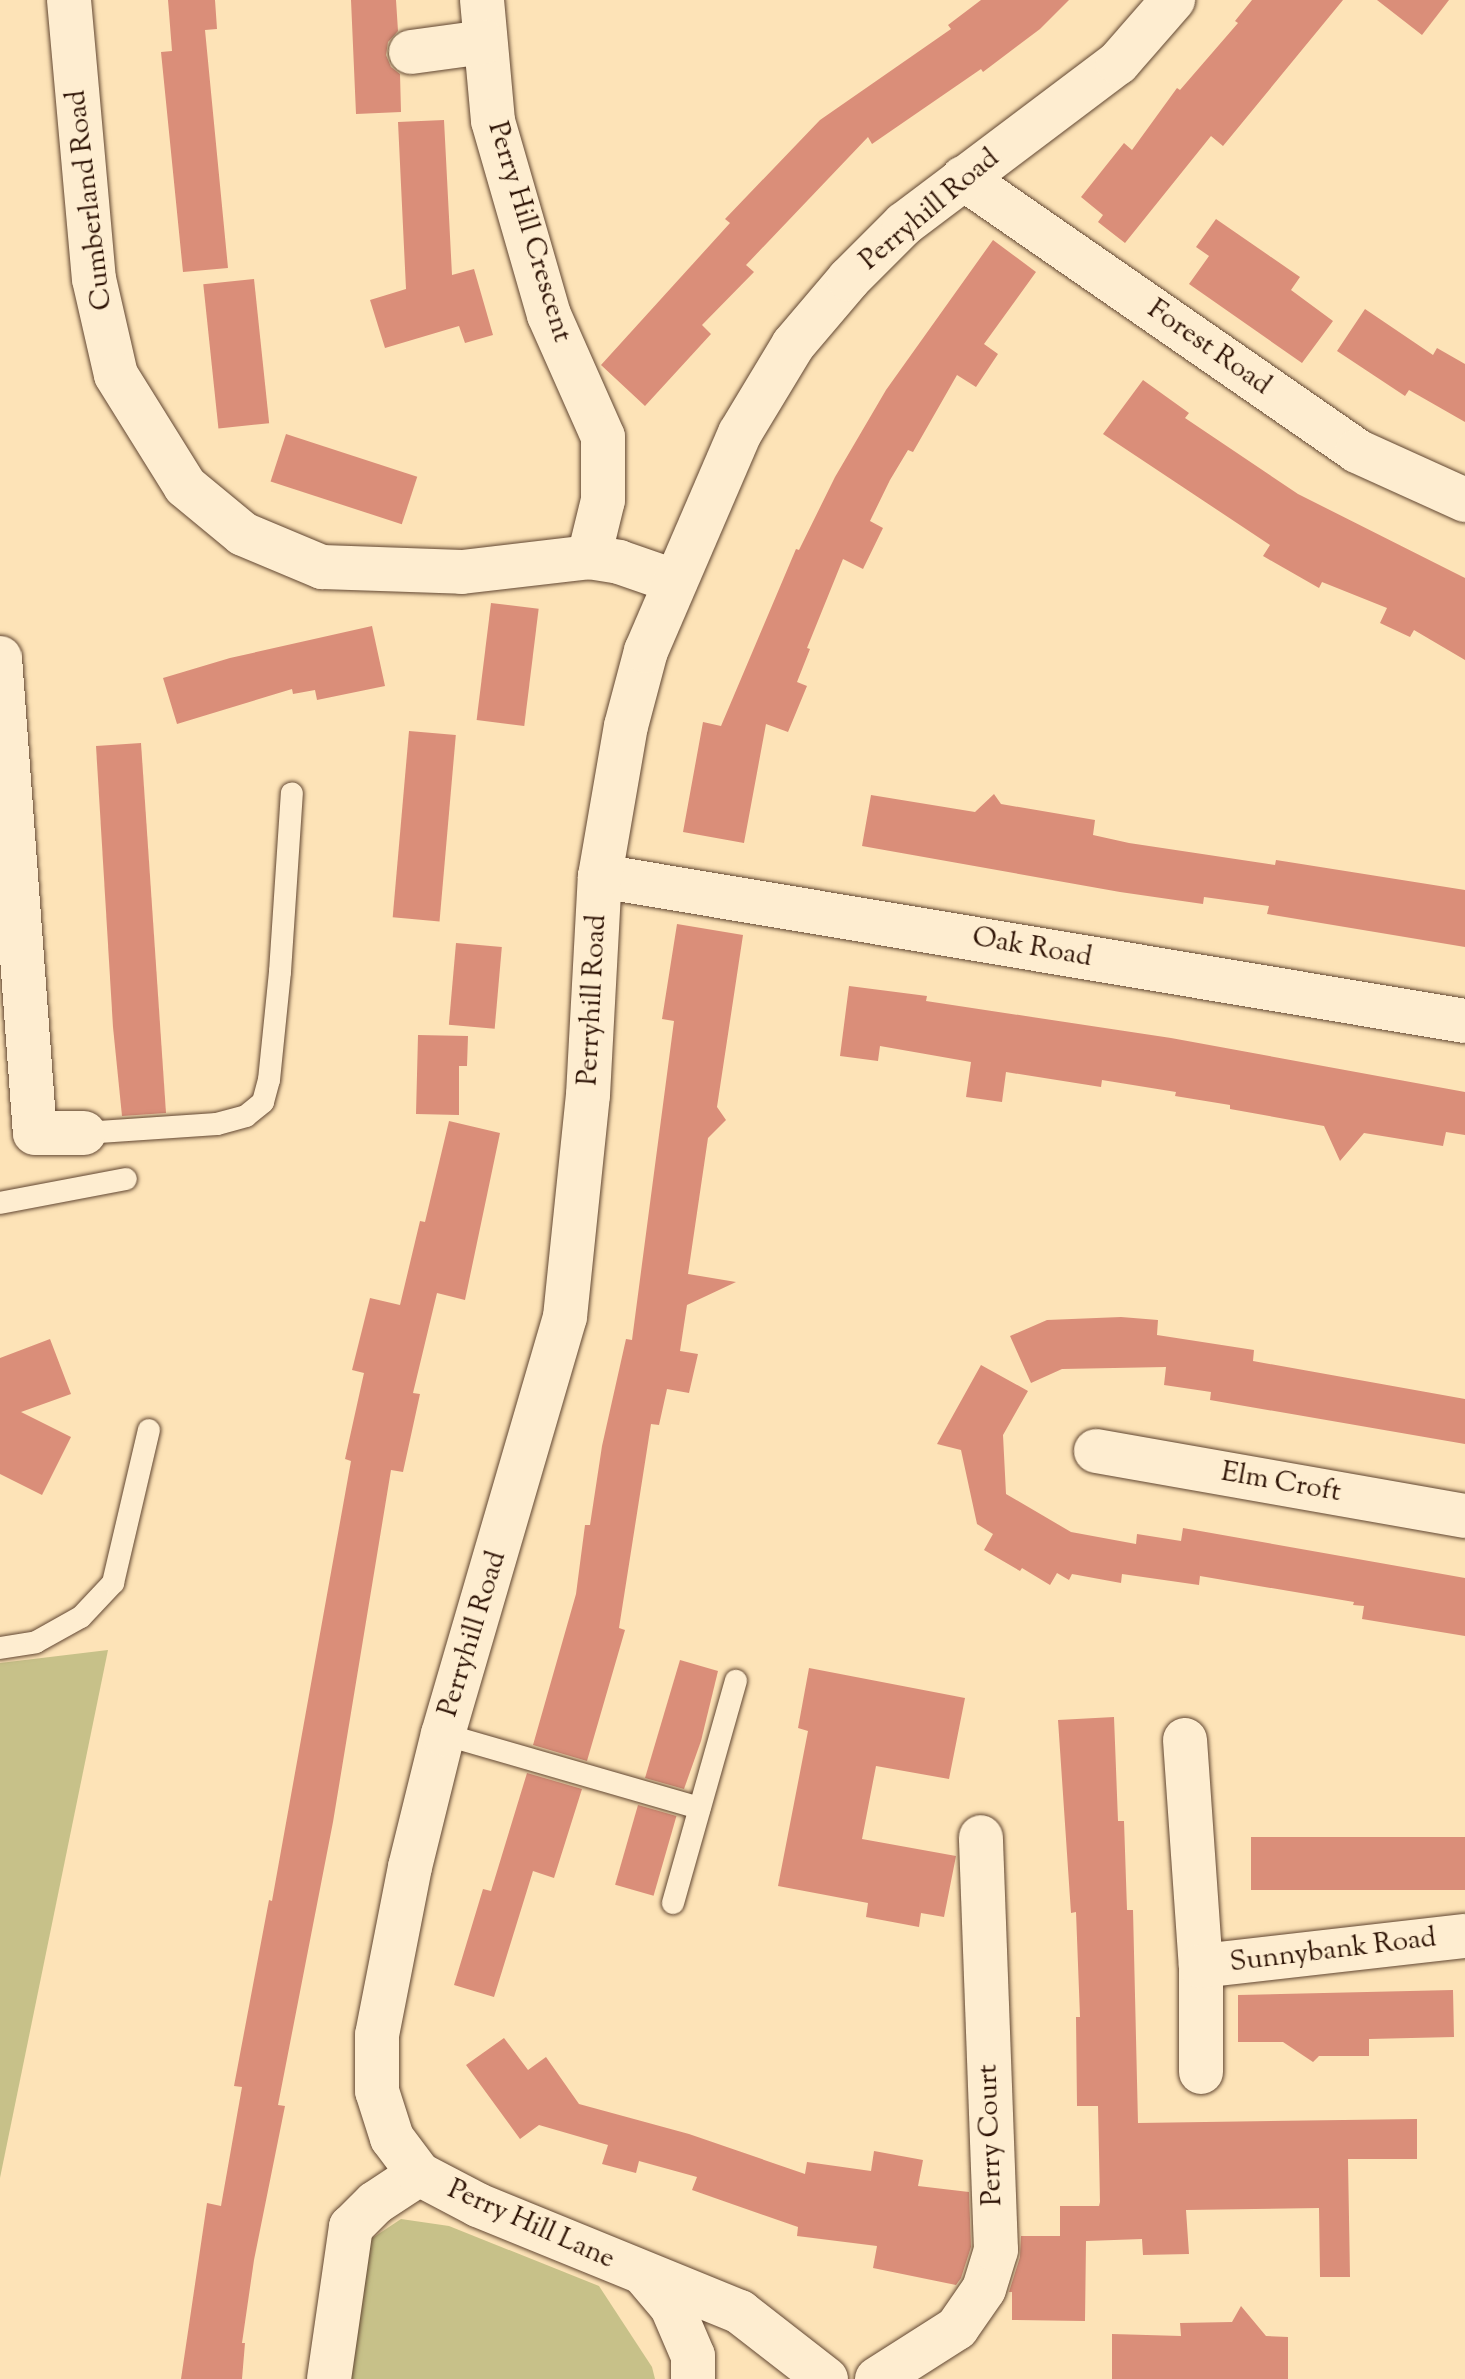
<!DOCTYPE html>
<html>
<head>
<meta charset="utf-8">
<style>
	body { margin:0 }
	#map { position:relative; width:1465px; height:2379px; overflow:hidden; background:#fde3b7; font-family:"Sorts Mill Goudy",serif }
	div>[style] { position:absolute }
	.green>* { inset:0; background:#c7c189 }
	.building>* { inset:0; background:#da8e79; transform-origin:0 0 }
	.roads { filter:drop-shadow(0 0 2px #624732) drop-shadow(0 0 2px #624732) }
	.service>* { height:22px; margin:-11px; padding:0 11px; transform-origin:11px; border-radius:11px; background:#feedd0 }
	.minor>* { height:44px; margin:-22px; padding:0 22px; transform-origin:22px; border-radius:22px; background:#feedd0 }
	.tertiary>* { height:44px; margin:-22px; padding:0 22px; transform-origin:22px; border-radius:22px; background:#feedd0 }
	span { translate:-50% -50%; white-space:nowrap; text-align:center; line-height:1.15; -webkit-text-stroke:6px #feedd0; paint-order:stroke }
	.street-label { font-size:28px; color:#2e1305 }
</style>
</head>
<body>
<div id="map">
	<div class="green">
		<i style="clip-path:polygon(108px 1650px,0 2178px,0 1663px)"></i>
		<i style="clip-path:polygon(401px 2219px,449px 2226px,599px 2286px,652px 2367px,655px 2379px,348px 2379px,371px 2239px)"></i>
	</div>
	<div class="building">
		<i style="clip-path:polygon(168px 0,215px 0,217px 29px,205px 30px,228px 268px,183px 272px,161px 52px,172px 51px)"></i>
		<i style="clip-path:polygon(351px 0,396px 0,398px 31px,388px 42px,386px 55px,391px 67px,400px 74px,401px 112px,356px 114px)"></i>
		<i style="clip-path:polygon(981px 0,1069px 0,1040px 29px,983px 72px,981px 69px,872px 144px,868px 137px,746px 265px,754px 272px,702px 325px,711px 334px,645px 406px,601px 365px,730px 223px,725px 219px,820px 120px,951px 29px,948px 25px)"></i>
		<i style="clip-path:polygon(1252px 0,1343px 0,1223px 146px,1211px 136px,1125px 243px,1098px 222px,1103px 215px,1081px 197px,1124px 143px,1132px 150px,1177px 88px,1180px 90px,1238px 23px,1235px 21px)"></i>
		<i style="clip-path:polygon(1377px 0,1449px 0,1422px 35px)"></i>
		<i style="clip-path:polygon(444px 120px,452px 275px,474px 269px,493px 335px,465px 343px,459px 326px,385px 348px,370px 300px,406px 289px,398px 122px)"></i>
		<i style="clip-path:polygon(1216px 219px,1300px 277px,1291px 290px,1333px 321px,1302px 363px,1189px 284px,1209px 256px,1196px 247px)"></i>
		<i style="clip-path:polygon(993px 240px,1036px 272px,984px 344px,998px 354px,976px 387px,957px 375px,913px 452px,908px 450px,890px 480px,870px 521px,883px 528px,863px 569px,843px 559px,807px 648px,810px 649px,797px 682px,807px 686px,788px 732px,766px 724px,744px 843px,683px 832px,703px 722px,721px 726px,796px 549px,799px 550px,835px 477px,886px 390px)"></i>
		<i style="left:254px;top:279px;width:145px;height:51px;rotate:84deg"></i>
		<i style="clip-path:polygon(1365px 309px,1433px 355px,1437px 348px,1465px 364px,1465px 422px,1409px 390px,1405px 396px,1337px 351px)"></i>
		<i style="clip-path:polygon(1143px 380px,1189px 413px,1185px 418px,1298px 494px,1465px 578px,1465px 660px,1414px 630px,1410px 637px,1380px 623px,1387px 608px,1322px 582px,1319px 588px,1263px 556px,1270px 545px,1103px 434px)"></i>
		<i style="left:286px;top:434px;width:138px;height:50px;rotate:18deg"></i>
		<i style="left:491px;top:603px;width:48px;height:118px;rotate:7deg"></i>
		<i style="clip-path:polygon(372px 626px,385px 686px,317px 700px,315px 690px,293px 694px,292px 689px,177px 724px,163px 678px,230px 658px)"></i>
		<i style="left:409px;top:731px;width:47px;height:187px;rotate:5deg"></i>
		<i style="clip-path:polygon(141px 743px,166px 1113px,122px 1116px,113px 1027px,96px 746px)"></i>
		<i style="clip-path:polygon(994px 794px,1001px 804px,1095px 820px,1093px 835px,1129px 843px,1275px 865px,1276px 860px,1465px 890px,1465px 947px,1267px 914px,1269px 906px,1204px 897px,1203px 904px,1120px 892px,862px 846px,871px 795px,975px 812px)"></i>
		<i style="clip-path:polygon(677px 924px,743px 935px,717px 1107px,726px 1120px,708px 1138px,688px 1274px,736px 1282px,687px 1305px,680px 1351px,698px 1354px,689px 1393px,667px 1389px,659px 1425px,651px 1424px,619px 1628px,625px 1630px,587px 1761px,533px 1745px,576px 1594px,585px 1525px,590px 1525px,602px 1446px,626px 1339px,632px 1340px,674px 1021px,662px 1019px)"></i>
		<i style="left:456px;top:943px;width:46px;height:82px;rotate:5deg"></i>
		<i style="clip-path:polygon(849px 986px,927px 996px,926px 1001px,1171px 1038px,1465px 1092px,1465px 1135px,1446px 1132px,1443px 1146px,1364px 1133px,1340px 1161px,1324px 1126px,1230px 1109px,1230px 1105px,1175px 1096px,1176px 1092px,1102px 1080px,1101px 1087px,1006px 1072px,1002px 1102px,966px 1097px,971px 1062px,880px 1046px,878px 1061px,840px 1056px)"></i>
		<i style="clip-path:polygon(418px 1035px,468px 1036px,467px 1066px,459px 1066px,459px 1115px,416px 1114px)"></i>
		<i style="clip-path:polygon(449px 1121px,500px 1133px,465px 1300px,437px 1293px,413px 1393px,420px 1394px,403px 1472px,391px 1470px,333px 1822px,278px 2105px,285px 2106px,254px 2260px,242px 2343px,245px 2343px,242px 2379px,181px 2379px,207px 2203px,221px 2206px,242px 2087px,234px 2086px,269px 1900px,272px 1901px,351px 1461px,345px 1459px,364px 1373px,352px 1370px,370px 1298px,400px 1305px,420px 1221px,425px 1222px)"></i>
		<i style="clip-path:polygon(1121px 1317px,1158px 1320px,1157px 1335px,1254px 1350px,1253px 1361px,1465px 1399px,1465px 1444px,1210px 1400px,1211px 1392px,1164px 1385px,1166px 1367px,1062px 1369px,1031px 1383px,1010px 1336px,1047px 1320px)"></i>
		<i style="clip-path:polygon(50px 1339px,71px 1394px,21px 1412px,71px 1437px,42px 1495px,0 1474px,0 1358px)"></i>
		<i style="clip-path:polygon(981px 1365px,1028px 1391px,1003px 1435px,1006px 1494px,1071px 1532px,1136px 1544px,1137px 1534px,1181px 1541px,1183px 1528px,1465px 1578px,1465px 1636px,1362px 1619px,1364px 1606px,1353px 1605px,1354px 1602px,1200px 1576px,1199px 1585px,1122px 1574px,1121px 1583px,1072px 1574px,1069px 1580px,1057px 1573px,1050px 1585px,1022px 1568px,1020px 1571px,984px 1550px,993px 1534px,977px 1524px,961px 1450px,937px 1444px)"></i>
		<i style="clip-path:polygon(680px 1660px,718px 1671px,701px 1741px,684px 1789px,645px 1778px)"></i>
		<i style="clip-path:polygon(809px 1668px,965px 1698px,949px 1779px,876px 1766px,862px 1839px,956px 1856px,944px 1917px,921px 1913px,919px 1927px,866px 1917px,868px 1903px,778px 1886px,808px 1731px,798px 1728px)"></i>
		<i style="clip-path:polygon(1114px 1717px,1118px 1821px,1124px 1821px,1127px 1910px,1133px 1910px,1138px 2123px,1417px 2119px,1417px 2159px,1348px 2159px,1350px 2277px,1320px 2277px,1319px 2208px,1186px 2210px,1189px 2254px,1143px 2255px,1142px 2239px,1086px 2241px,1085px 2321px,1012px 2320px,1012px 2292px,1009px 2292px,1020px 2257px,1021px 2236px,1060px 2236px,1060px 2206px,1099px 2206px,1100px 2202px,1098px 2106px,1077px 2106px,1076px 2017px,1080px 2017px,1076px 1912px,1071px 1913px,1058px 1720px)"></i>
		<i style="clip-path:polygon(527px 1773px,582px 1789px,554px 1878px,533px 1871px,494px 1997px,454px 1985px,483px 1889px,491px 1891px)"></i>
		<i style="left:638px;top:1805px;width:40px;height:83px;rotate:16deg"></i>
		<i style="left:1465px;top:1837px;width:53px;height:214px;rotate:90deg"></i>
		<i style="clip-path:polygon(1453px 1990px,1454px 2037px,1369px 2039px,1369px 2056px,1319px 2056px,1313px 2062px,1283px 2042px,1238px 2042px,1238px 1995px)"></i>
		<i style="clip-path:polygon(504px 2038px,528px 2070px,546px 2057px,579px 2104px,689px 2134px,805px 2174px,807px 2162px,871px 2171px,874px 2151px,923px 2160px,918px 2186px,969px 2192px,971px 2247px,961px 2278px,956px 2285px,873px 2268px,877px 2246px,797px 2236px,798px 2227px,692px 2190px,697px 2177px,639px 2161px,636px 2173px,602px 2164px,608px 2145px,539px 2125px,520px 2139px,466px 2065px)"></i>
		<i style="clip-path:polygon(1241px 2306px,1266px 2336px,1288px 2337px,1288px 2379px,1112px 2379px,1112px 2334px,1181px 2336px,1180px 2323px,1232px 2322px)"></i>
	</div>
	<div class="roads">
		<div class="service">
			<i style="left:84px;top:1133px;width:133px;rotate:-3.9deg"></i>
			<i style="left:217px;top:1124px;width:30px;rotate:-15deg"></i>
			<i style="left:246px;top:1116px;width:22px;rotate:-39deg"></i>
			<i style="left:263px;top:1102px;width:23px;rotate:-75deg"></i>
			<i style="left:269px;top:1080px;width:109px;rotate:-84.2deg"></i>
			<i style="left:280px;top:972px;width:179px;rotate:-86.2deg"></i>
			<i style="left:0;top:1203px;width:128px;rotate:-10.8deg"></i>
			<i style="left:0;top:1648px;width:36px;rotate:-9deg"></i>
			<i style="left:36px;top:1642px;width:51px;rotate:-29.1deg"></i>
			<i style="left:81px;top:1617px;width:47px;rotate:-46.7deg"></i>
			<i style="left:113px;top:1583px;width:157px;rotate:-76.8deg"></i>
			<i style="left:443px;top:1734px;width:267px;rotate:16.1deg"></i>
			<i style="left:673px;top:1903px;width:231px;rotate:-74.2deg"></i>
		</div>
		<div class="minor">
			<i style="left:69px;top:0;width:280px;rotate:84.9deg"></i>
			<i style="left:94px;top:279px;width:98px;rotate:77.1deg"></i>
			<i style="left:116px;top:375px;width:131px;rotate:58.1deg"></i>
			<i style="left:185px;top:486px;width:75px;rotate:39.6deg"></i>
			<i style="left:243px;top:534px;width:86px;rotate:22.7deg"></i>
			<i style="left:322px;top:567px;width:140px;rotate:2deg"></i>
			<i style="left:462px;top:572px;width:128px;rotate:-6.7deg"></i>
			<i style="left:589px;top:557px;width:30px;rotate:9deg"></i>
			<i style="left:619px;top:562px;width:58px;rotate:19.1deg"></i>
			<i style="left:482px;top:0;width:121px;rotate:84.8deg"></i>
			<i style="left:493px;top:121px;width:202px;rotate:73.9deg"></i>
			<i style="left:549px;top:315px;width:133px;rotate:66.1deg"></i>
			<i style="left:603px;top:437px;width:63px;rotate:90deg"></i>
			<i style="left:603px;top:500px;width:59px;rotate:103.8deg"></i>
			<i style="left:411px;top:52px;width:74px;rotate:-7.8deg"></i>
			<i style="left:963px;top:178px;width:479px;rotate:34.7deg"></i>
			<i style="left:1357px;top:451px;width:119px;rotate:24.4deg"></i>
			<i style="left:0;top:658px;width:476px;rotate:85.8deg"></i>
			<i style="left:35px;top:1133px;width:49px"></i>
			<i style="left:600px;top:876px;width:877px;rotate:9.52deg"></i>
			<i style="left:1096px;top:1451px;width:375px;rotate:10deg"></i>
			<i style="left:1185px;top:1740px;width:227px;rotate:86deg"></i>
			<i style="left:1201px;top:1966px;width:106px;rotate:90deg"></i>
			<i style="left:1201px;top:1966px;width:266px;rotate:-6.5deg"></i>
			<i style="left:329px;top:2379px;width:154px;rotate:-81.8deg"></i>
			<i style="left:351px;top:2227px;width:34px;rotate:-45deg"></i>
			<i style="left:375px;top:2203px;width:53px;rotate:-33.4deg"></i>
			<i style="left:877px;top:2379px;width:95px;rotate:-32.5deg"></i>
			<i style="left:957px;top:2328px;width:47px;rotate:-55.3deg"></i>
			<i style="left:984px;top:2289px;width:41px;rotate:-72.9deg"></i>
			<i style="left:996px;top:2250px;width:413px;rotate:-92.1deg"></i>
		</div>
		<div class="tertiary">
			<i style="left:645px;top:2275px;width:42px;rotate:49.8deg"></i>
			<i style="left:672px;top:2307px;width:53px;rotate:66.8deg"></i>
			<i style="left:693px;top:2356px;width:23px;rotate:90deg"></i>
			<i style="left:826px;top:2379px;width:109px;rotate:-142.1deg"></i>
			<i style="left:740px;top:2312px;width:283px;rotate:-157.8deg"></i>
			<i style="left:478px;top:2205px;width:67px;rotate:-152.3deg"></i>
			<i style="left:419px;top:2174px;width:45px;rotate:-126.9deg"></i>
			<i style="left:392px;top:2138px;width:49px;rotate:-107.7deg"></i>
			<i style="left:377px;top:2091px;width:56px;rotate:-90deg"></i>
			<i style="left:377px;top:2035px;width:171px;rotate:-78.9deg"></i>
			<i style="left:410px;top:1867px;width:137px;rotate:-76.1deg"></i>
			<i style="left:443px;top:1734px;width:434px;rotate:-73.7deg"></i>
			<i style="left:565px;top:1317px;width:223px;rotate:-84.1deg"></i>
			<i style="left:588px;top:1095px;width:219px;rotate:-86.9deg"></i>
			<i style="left:600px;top:876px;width:152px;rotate:-80.2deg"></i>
			<i style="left:626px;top:726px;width:78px;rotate:-75.1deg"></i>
			<i style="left:646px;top:651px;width:237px;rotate:-66.7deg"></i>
			<i style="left:740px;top:433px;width:103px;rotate:-58.9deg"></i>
			<i style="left:793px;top:345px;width:87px;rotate:-49.7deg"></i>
			<i style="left:849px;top:279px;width:78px;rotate:-45deg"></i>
			<i style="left:904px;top:224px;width:268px;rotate:-37deg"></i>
			<i style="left:1118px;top:63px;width:84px;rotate:-48.9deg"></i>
		</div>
	</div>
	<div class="street-label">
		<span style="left:90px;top:200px;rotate:-97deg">Cumberland Road</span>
		<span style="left:930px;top:210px;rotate:-40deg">Perryhill Road</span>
		<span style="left:529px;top:232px;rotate:73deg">Perry Hill Crescent</span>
		<span style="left:1209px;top:348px;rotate:35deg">Forest Road</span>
		<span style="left:1032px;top:948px;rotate:10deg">Oak Road</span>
		<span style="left:593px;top:1000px;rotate:-87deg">Perryhill Road</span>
		<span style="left:1281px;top:1483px;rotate:10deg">Elm Croft</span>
		<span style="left:473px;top:1634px;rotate:-73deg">Perryhill Road</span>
		<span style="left:1333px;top:1951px;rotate:-7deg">Sunnybank Road</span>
		<span style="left:991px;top:2135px;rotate:-92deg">Perry Court</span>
		<span style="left:531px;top:2225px;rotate:24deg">Perry Hill Lane</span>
	</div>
</div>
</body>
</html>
